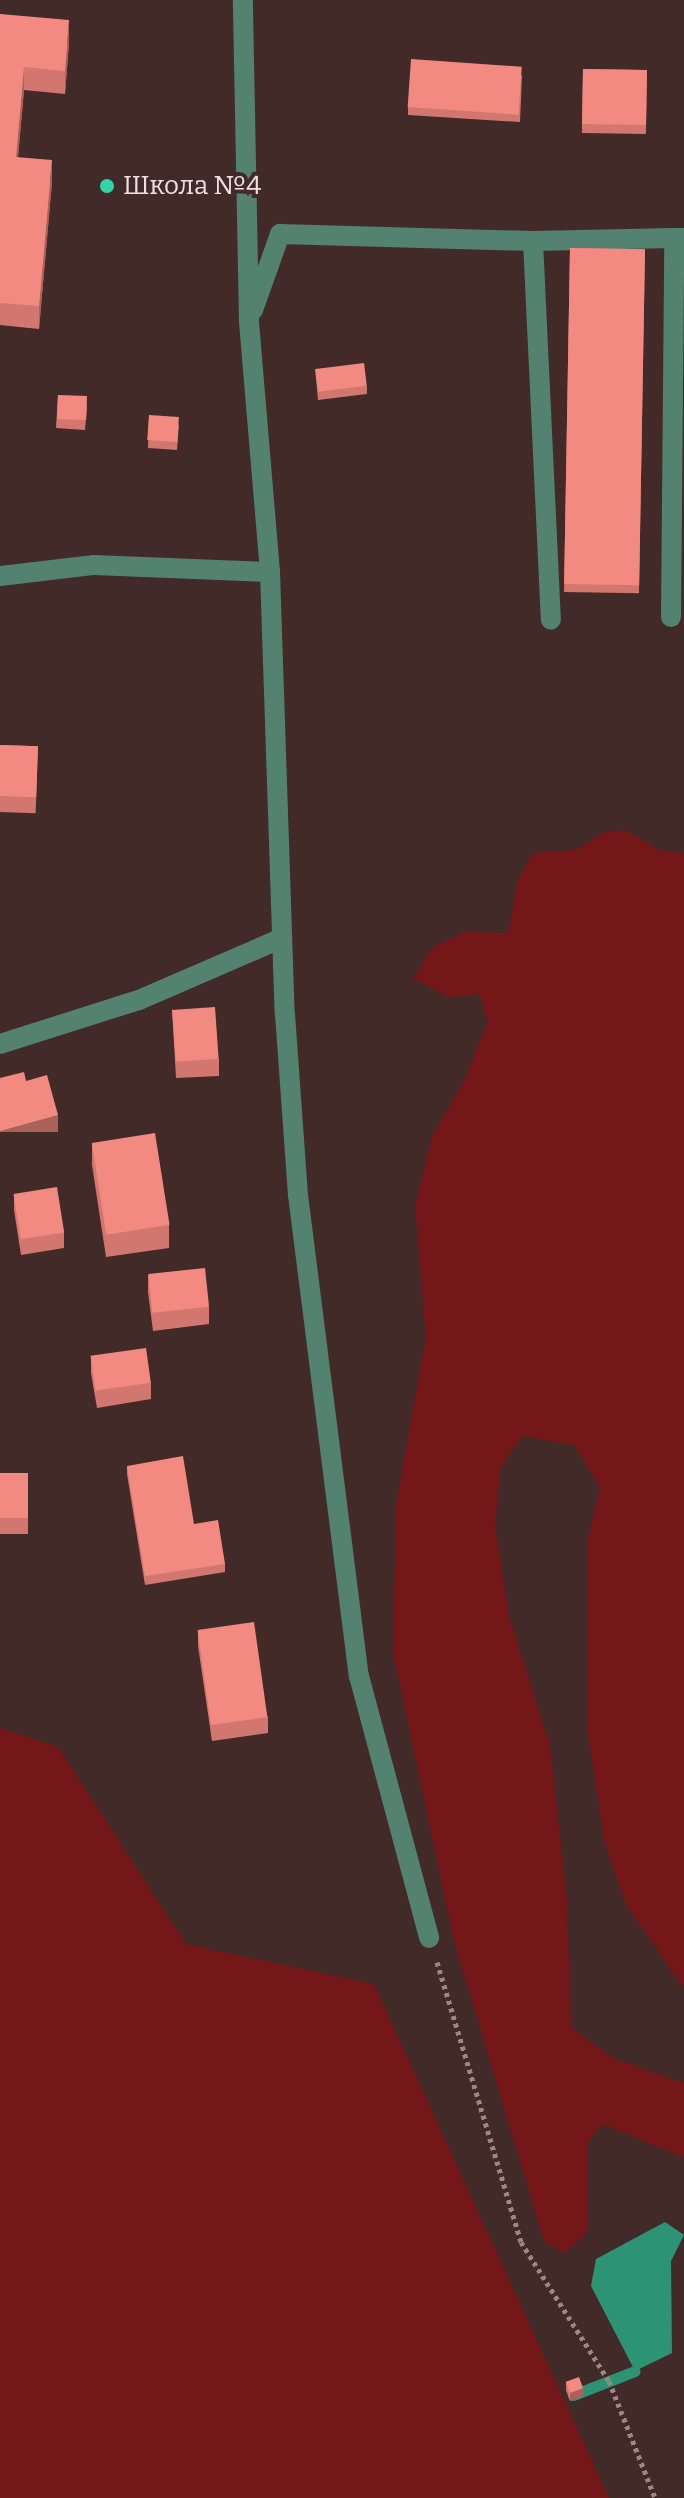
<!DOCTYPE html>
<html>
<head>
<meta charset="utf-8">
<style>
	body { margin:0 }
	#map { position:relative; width:684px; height:2498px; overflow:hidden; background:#412a28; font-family:Bitter,serif }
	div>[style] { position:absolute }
	.green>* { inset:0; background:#741718 }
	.water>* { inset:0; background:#2d9375 }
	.stream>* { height:11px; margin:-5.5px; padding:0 5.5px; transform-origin:5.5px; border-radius:5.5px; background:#2d9375 }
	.path>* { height:5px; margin-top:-2.5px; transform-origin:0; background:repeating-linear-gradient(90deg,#9b8886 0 4px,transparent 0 8px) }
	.minor>* { height:20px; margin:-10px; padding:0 10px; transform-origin:10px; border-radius:10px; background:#538271 }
	.wall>* { inset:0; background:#d1776f; transform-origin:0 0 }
	.shaded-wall>* { inset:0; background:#aa615a; transform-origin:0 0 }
	.building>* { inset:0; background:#f38a81; transform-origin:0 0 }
	.dots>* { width:22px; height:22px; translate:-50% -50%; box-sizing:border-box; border:4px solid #412a28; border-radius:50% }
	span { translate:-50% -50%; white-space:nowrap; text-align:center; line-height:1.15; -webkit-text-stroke:8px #412a28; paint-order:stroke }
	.poi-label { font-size:26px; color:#efdfde }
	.left { translate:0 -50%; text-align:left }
</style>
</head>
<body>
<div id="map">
	<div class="green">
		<i style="clip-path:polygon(625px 830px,660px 850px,684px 854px,684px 1989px,625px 1903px,605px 1844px,588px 1735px,588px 1538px,600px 1487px,574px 1445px,523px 1436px,501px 1466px,495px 1525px,509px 1617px,550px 1744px,567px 1900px,571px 2027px,613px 2058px,684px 2083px,684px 2158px,603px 2124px,587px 2143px,587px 2233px,564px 2253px,544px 2241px,454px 1941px,393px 1652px,396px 1504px,426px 1336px,415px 1206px,432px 1136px,463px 1083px,488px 1021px,479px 994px,448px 997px,413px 978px,433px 947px,465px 932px,508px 933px,518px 879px,533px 853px,576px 850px,603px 833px)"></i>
		<i style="clip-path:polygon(0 1728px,58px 1747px,186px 1944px,374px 1984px,609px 2498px,0 2498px)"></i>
	</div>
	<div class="water">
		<i style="clip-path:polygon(665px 2222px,684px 2235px,671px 2261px,672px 2353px,635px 2371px,591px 2286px,596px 2259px)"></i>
	</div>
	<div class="stream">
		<i style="left:573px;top:2395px;width:66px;rotate:-21.2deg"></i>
	</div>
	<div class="path">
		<i style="left:437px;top:1962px;width:292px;rotate:73.3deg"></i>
		<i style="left:521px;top:2242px;width:165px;rotate:57.7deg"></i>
		<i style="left:609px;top:2381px;width:126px;rotate:68.5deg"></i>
	</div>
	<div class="minor">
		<i style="left:533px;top:241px;width:141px;rotate:-1.2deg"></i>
		<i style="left:253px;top:310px;width:81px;rotate:-70.4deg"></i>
		<i style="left:280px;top:234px;width:253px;rotate:1.6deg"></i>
		<i style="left:533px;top:241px;width:379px;rotate:87.3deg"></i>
		<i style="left:270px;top:572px;width:442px;rotate:88.1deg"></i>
		<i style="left:285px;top:1014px;width:181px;rotate:85.9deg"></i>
		<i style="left:298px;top:1195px;width:485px;rotate:82.8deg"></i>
		<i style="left:359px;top:1676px;width:271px;rotate:75deg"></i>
		<i style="left:0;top:576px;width:95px;rotate:-6.7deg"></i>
		<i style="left:94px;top:565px;width:176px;rotate:2.3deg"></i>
		<i style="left:270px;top:572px;width:252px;rotate:-94.8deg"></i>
		<i style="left:249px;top:321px;width:321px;rotate:-91.1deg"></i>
		<i style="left:671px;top:617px;width:379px;rotate:-89.5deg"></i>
		<i style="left:674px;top:238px;width:10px"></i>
		<i style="left:0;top:1044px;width:146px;rotate:-17.6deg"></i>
		<i style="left:139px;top:1000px;width:156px;rotate:-23.4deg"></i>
	</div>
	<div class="wall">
		<i style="clip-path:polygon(0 14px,69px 43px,65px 94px,24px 90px,18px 157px,52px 182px,39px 329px,0 325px)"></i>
		<i style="left:583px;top:69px;width:64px;height:64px;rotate:1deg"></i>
		<i style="clip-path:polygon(522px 75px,520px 122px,408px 115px,408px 107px)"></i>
		<i style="left:570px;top:248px;width:75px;height:344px;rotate:1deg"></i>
		<i style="clip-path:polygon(315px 369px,367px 386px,367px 394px,318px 400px)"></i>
		<i style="clip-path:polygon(58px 395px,87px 405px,85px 430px,56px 428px)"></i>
		<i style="clip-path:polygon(149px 415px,179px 425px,177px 450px,148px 448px)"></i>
		<i style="left:0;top:745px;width:38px;height:67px;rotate:2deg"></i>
		<i style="clip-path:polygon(172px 1009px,219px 1059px,219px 1076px,176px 1078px)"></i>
		<i style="clip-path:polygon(92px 1143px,169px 1225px,169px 1248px,106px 1257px,92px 1165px)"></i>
		<i style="clip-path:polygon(14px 1194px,64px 1232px,64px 1248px,21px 1255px,14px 1210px)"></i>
		<i style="clip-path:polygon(148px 1275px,209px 1307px,209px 1324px,153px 1331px,148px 1292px)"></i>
		<i style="clip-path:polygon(91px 1356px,151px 1383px,151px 1399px,97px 1408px,91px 1373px)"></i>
		<i style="clip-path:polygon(127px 1466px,194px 1524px,225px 1564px,225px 1572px,145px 1585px,127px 1474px)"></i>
		<i style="left:0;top:1473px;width:28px;height:61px"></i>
		<i style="clip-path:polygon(198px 1630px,268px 1717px,268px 1733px,212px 1741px,198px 1646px)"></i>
		<i style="clip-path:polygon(566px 2382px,583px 2396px,570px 2401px,566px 2390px)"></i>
	</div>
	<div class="shaded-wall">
		<i style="clip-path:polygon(69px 20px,69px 43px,65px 94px,65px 71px)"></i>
		<i style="clip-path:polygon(24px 67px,24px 90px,16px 179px,16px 157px)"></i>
		<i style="clip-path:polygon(52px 160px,52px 182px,39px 329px,39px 306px)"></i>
		<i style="left:58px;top:1115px;width:17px;height:60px;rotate:90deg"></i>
		<i style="clip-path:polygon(583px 2388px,583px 2396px,570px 2401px,570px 2392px)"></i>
	</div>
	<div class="building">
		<i style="clip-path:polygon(0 14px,69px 20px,65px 71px,24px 67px,16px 157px,52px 160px,39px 306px,0 303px)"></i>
		<i style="left:411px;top:59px;width:111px;height:48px;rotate:4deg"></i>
		<i style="left:583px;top:69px;width:64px;height:55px;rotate:1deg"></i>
		<i style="left:570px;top:248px;width:75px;height:336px;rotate:1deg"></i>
		<i style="left:364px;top:363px;width:23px;height:49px;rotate:83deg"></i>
		<i style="left:58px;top:395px;width:29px;height:24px;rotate:2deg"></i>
		<i style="left:149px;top:415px;width:30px;height:25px;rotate:4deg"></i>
		<i style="left:0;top:745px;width:38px;height:51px;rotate:2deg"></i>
		<i style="left:215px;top:1007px;width:52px;height:43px;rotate:86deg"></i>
		<i style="clip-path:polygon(24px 1072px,26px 1081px,47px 1075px,58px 1115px,0 1131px,0 1078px)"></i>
		<i style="left:155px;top:1133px;width:93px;height:64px;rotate:81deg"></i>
		<i style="left:57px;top:1187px;width:46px;height:44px;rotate:81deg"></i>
		<i style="left:205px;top:1268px;width:39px;height:57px;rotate:84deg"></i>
		<i style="left:146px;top:1348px;width:35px;height:56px;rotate:82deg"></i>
		<i style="clip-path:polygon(183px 1456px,194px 1524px,218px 1520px,225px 1564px,145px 1576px,127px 1466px)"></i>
		<i style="left:0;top:1473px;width:28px;height:45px"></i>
		<i style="left:254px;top:1622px;width:96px;height:57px;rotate:82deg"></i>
		<i style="left:579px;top:2377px;width:12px;height:14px;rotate:70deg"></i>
	</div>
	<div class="dots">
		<i style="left:107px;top:186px;background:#33d4a8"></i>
	</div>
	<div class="poi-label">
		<span class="left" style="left:123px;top:186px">Школа №4</span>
	</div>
</div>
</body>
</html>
